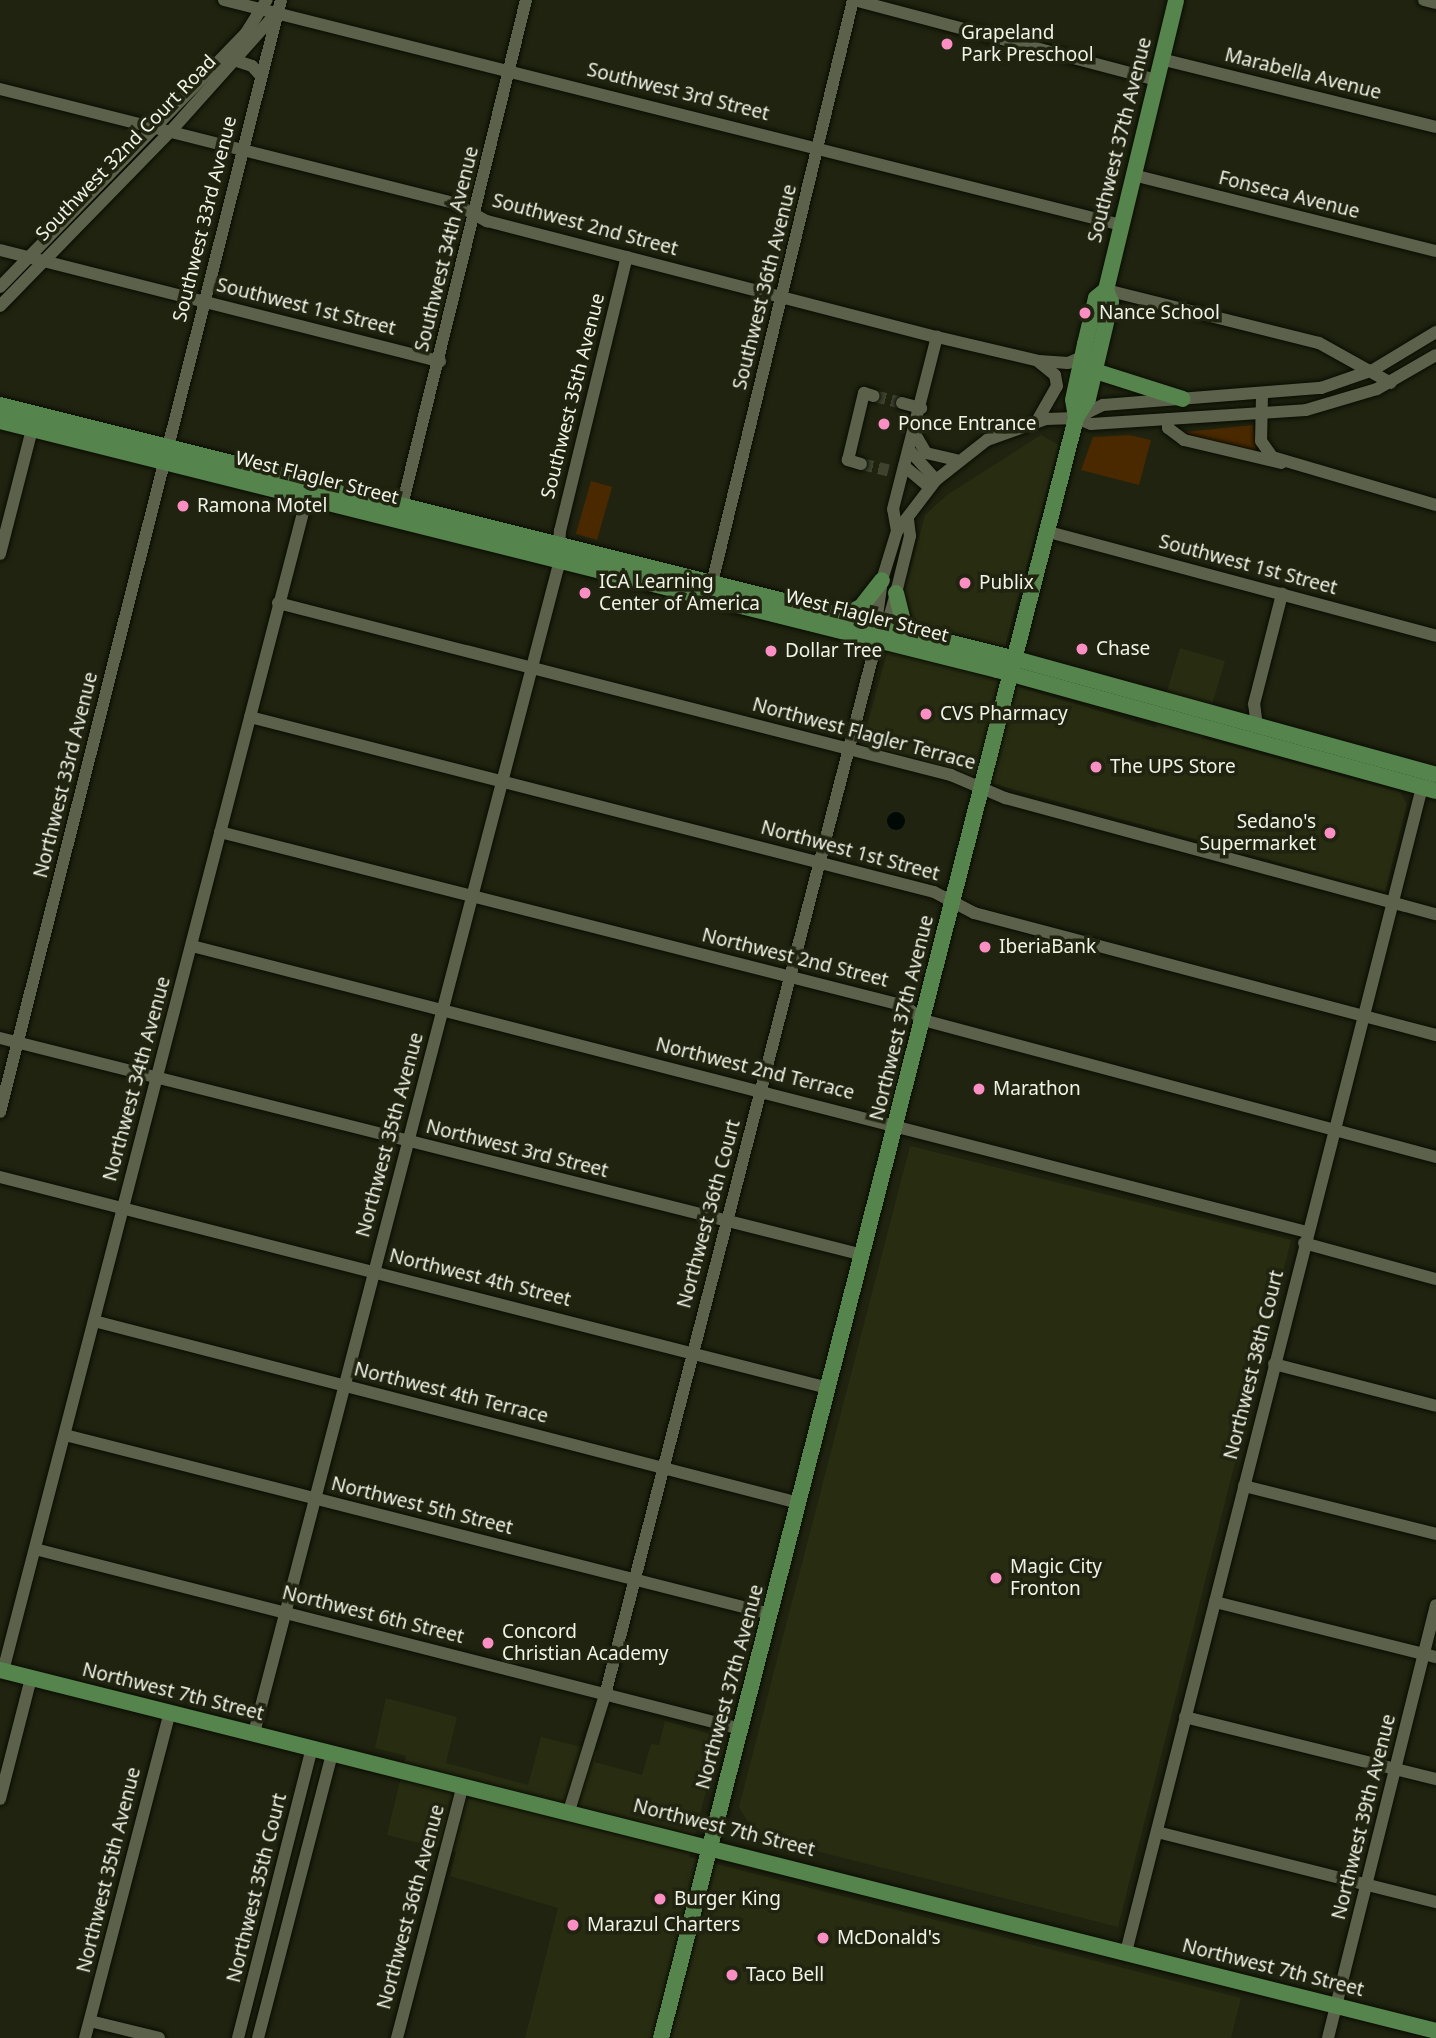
<!DOCTYPE html>
<html>
<head>
<meta charset="utf-8">
<style>
	body { margin:0 }
	#map { position:relative; width:1436px; height:2038px; overflow:hidden; background:#1f230f; font-family:"Noto Sans",sans-serif }
	div>[style] { position:absolute }
	.built>* { inset:0; background:#282d12 }
	.green>* { inset:0; background:#4a2900; transform-origin:0 0 }
	.water>* { inset:0; background:#010906 }
	.round { border-radius:50% }
	.minor-tunnel>* { height:12px; margin-top:-6px; transform-origin:0; background:repeating-linear-gradient(90deg,#3e422f 0 12px,transparent 0 18px) }
	.roads { filter:drop-shadow(0 0 2px #090c00) drop-shadow(0 0 2px #090c00) }
	.minor>* { height:12px; margin:-6px; padding:0 6px; transform-origin:6px; border-radius:6px; background:#5c614b }
	.major>* { height:16px; margin:-8px; padding:0 8px; transform-origin:8px; border-radius:8px; background:#56844d }
	.dots>* { width:19px; height:19px; translate:-50% -50%; box-sizing:border-box; border:4px solid #1f230f; border-radius:50% }
	span { translate:-50% -50%; white-space:nowrap; text-align:center; line-height:1.15; -webkit-text-stroke:7px #1f230f; paint-order:stroke }
	.poi-label { font-size:19px; color:#f0f3e6 }
	.left { translate:0 -50%; text-align:left }
	.right { translate:-100% -50%; text-align:right }
	.street-label { font-size:19px; color:#f0f3e6 }
</style>
</head>
<body>
<div id="map">
	<div class="built">
		<i style="clip-path:polygon(1041px 435px,1059px 445px,996px 680px,1156px 728px,1180px 648px,1225px 661px,1202px 738px,1400px 792px,1407px 804px,1385px 892px,861px 747px,925px 515px,947px 495px)"></i>
		<i style="clip-path:polygon(910px 1146px,1291px 1240px,1118px 1927px,756px 1836px,739px 1807px)"></i>
		<i style="clip-path:polygon(386px 1698px,457px 1717px,446px 1763px,528px 1785px,541px 1737px,598px 1751px,595px 1762px,642px 1775px,651px 1744px,659px 1745px,665px 1721px,720px 1737px,689px 1857px,1241px 1998px,1231px 2038px,525px 2038px,558px 1908px,450px 1876px,456px 1852px,387px 1835px,406px 1756px,375px 1748px)"></i>
	</div>
	<div class="green">
		<i style="clip-path:polygon(1253px 425px,1256px 451px,1251px 455px,1184px 432px)"></i>
		<i style="clip-path:polygon(1129px 435px,1151px 440px,1139px 485px,1081px 470px,1093px 437px)"></i>
		<i style="left:591px;top:481px;width:22px;height:55px;rotate:16deg"></i>
	</div>
	<div class="water">
		<i class="round" style="left:887px;top:812px;width:18px;height:18px"></i>
	</div>
	<div class="minor-tunnel">
		<i style="left:874px;top:396px;width:29px;rotate:14deg"></i>
		<i style="left:861px;top:464px;width:28px;rotate:13deg"></i>
	</div>
	<div class="roads">
		<div class="minor">
			<i style="left:224px;top:0;width:925px;rotate:14.08deg"></i>
			<i style="left:854px;top:0;width:312px;rotate:14.8deg"></i>
			<i style="left:1424px;top:0;width:12px;rotate:14deg"></i>
			<i style="left:1161px;top:59px;width:283px;rotate:13.9deg"></i>
			<i style="left:237px;top:61px;width:16px;rotate:18deg"></i>
			<i style="left:252px;top:66px;width:12px;rotate:48deg"></i>
			<i style="left:0;top:89px;width:468px;rotate:14.1deg"></i>
			<i style="left:454px;top:203px;width:38px;rotate:29deg"></i>
			<i style="left:487px;top:221px;width:465px;rotate:14.5deg"></i>
			<i style="left:937px;top:337px;width:105px;rotate:13.2deg"></i>
			<i style="left:1039px;top:361px;width:29px;rotate:4deg"></i>
			<i style="left:1068px;top:363px;width:15px;rotate:-23deg"></i>
			<i style="left:1133px;top:175px;width:312px;rotate:14.1deg"></i>
			<i style="left:0;top:250px;width:454px;rotate:14.2deg"></i>
			<i style="left:0;top:287px;width:354px;rotate:-45.9deg"></i>
			<i style="left:246px;top:33px;width:39px;rotate:-58deg"></i>
			<i style="left:1106px;top:290px;width:219px;rotate:14deg"></i>
			<i style="left:1319px;top:343px;width:82px;rotate:29.1deg"></i>
			<i style="left:0;top:306px;width:243px;rotate:-45.7deg"></i>
			<i style="left:170px;top:132px;width:152px;rotate:-48.2deg"></i>
			<i style="left:1262px;top:395px;width:46px;rotate:91.2deg"></i>
			<i style="left:1261px;top:441px;width:19px;rotate:55deg"></i>
			<i style="left:1272px;top:457px;width:171px;rotate:16.3deg"></i>
			<i style="left:902px;top:403px;width:20px;rotate:15deg"></i>
			<i style="left:1076px;top:418px;width:30px;rotate:-26deg"></i>
			<i style="left:1103px;top:405px;width:219px;rotate:-4.5deg"></i>
			<i style="left:1321px;top:388px;width:55px;rotate:-19.1deg"></i>
			<i style="left:1373px;top:370px;width:74px;rotate:-31.1deg"></i>
			<i style="left:1168px;top:419px;width:9px;rotate:90deg"></i>
			<i style="left:1168px;top:428px;width:20px;rotate:37deg"></i>
			<i style="left:1184px;top:440px;width:100px;rotate:13.3deg"></i>
			<i style="left:1037px;top:421px;width:40px;rotate:-60.3deg"></i>
			<i style="left:1057px;top:386px;width:11px;rotate:-100deg"></i>
			<i style="left:1055px;top:375px;width:21px;rotate:-141deg"></i>
			<i style="left:915px;top:434px;width:22px;rotate:60deg"></i>
			<i style="left:926px;top:453px;width:31px;rotate:13deg"></i>
			<i style="left:910px;top:451px;width:39px;rotate:48deg"></i>
			<i style="left:861px;top:464px;width:14px;rotate:-163deg"></i>
			<i style="left:848px;top:460px;width:69px;rotate:-76.6deg"></i>
			<i style="left:864px;top:393px;width:10px;rotate:17deg"></i>
			<i style="left:904px;top:466px;width:33px;rotate:40deg"></i>
			<i style="left:402px;top:506px;width:521px;rotate:-76.23deg"></i>
			<i style="left:897px;top:531px;width:22px;rotate:-100deg"></i>
			<i style="left:893px;top:509px;width:178px;rotate:-75.7deg"></i>
			<i style="left:1049px;top:532px;width:401px;rotate:15deg"></i>
			<i style="left:0;top:554px;width:129px;rotate:-75.6deg"></i>
			<i style="left:712px;top:583px;width:600px;rotate:-76.4deg"></i>
			<i style="left:278px;top:603px;width:695px;rotate:14.34deg"></i>
			<i style="left:951px;top:775px;width:59px;rotate:23.1deg"></i>
			<i style="left:1005px;top:798px;width:446px;rotate:15.1deg"></i>
			<i style="left:881px;top:625px;width:10px;rotate:-114deg"></i>
			<i style="left:877px;top:616px;width:36px;rotate:-82deg"></i>
			<i style="left:882px;top:580px;width:51px;rotate:-73deg"></i>
			<i style="left:897px;top:531px;width:64px;rotate:-52.6deg"></i>
			<i style="left:936px;top:480px;width:65px;rotate:-38.1deg"></i>
			<i style="left:987px;top:440px;width:63px;rotate:-19.6deg"></i>
			<i style="left:1046px;top:419px;width:30px;rotate:-2deg"></i>
			<i style="left:1076px;top:418px;width:16px;rotate:22deg"></i>
			<i style="left:1091px;top:424px;width:215px;rotate:-3.7deg"></i>
			<i style="left:1306px;top:410px;width:74px;rotate:-16.5deg"></i>
			<i style="left:1377px;top:389px;width:68px;rotate:-30deg"></i>
			<i style="left:881px;top:625px;width:11px;rotate:-41deg"></i>
			<i style="left:889px;top:618px;width:26px;rotate:-74deg"></i>
			<i style="left:896px;top:593px;width:59px;rotate:-76.2deg"></i>
			<i style="left:910px;top:536px;width:17px;rotate:-97deg"></i>
			<i style="left:250px;top:717px;width:706px;rotate:14.35deg"></i>
			<i style="left:934px;top:892px;width:45px;rotate:27.7deg"></i>
			<i style="left:974px;top:913px;width:478px;rotate:14.8deg"></i>
			<i style="left:1257px;top:727px;width:23px;rotate:-97deg"></i>
			<i style="left:1254px;top:704px;width:114px;rotate:-75.7deg"></i>
			<i style="left:220px;top:832px;width:707px;rotate:14.25deg"></i>
			<i style="left:905px;top:1006px;width:23px;rotate:38deg"></i>
			<i style="left:923px;top:1020px;width:531px;rotate:14.95deg"></i>
			<i style="left:192px;top:946px;width:1151px;rotate:14.39deg"></i>
			<i style="left:0;top:1038px;width:890px;rotate:14.11deg"></i>
			<i style="left:0;top:1112px;width:1147px;rotate:-75.82deg"></i>
			<i style="left:0;top:1177px;width:854px;rotate:14.3deg"></i>
			<i style="left:1304px;top:1243px;width:137px;rotate:15.3deg"></i>
			<i style="left:94px;top:1321px;width:728px;rotate:14.48deg"></i>
			<i style="left:1274px;top:1364px;width:167px;rotate:14.5deg"></i>
			<i style="left:65px;top:1435px;width:728px;rotate:14.23deg"></i>
			<i style="left:1244px;top:1486px;width:198px;rotate:14deg"></i>
			<i style="left:35px;top:1549px;width:729px;rotate:14.3deg"></i>
			<i style="left:1215px;top:1602px;width:228px;rotate:14deg"></i>
			<i style="left:3px;top:1671px;width:1213px;rotate:-75.48deg"></i>
			<i style="left:1185px;top:1717px;width:259px;rotate:13.9deg"></i>
			<i style="left:254px;top:1733px;width:1204px;rotate:-75.38deg"></i>
			<i style="left:558px;top:568px;width:37px;rotate:-87deg"></i>
			<i style="left:560px;top:531px;width:282px;rotate:-76.3deg"></i>
			<i style="left:0;top:1799px;width:125px;rotate:-75.6deg"></i>
			<i style="left:569px;top:1811px;width:121px;rotate:-72.8deg"></i>
			<i style="left:605px;top:1695px;width:1098px;rotate:-75.55deg"></i>
			<i style="left:1157px;top:1832px;width:288px;rotate:14.1deg"></i>
			<i style="left:1126px;top:1952px;width:1202px;rotate:-75.74deg"></i>
			<i style="left:90px;top:2021px;width:71px;rotate:13.8deg"></i>
			<i style="left:85px;top:2038px;width:337px;rotate:-75.4deg"></i>
			<i style="left:238px;top:2038px;width:299px;rotate:-75.7deg"></i>
			<i style="left:258px;top:2038px;width:294px;rotate:-75.4deg"></i>
			<i style="left:397px;top:2038px;width:261px;rotate:-75.4deg"></i>
			<i style="left:1328px;top:2038px;width:446px;rotate:-76deg"></i>
		</div>
		<div class="major">
			<i style="left:1095px;top:371px;width:92px;rotate:17.7deg"></i>
			<i style="left:0;top:405px;width:1047px;rotate:14.04deg"></i>
			<i style="left:1016px;top:659px;width:436px;rotate:15.4deg"></i>
			<i style="left:1076px;top:418px;width:18px;rotate:-99deg"></i>
			<i style="left:1073px;top:400px;width:57px;rotate:-77.9deg"></i>
			<i style="left:1085px;top:344px;width:47px;rotate:-76.6deg"></i>
			<i style="left:1096px;top:298px;width:13px;rotate:-39deg"></i>
			<i style="left:1106px;top:290px;width:298px;rotate:-76.4deg"></i>
			<i style="left:0;top:421px;width:1028px;rotate:14.02deg"></i>
			<i style="left:997px;top:670px;width:455px;rotate:15.4deg"></i>
			<i style="left:896px;top:593px;width:30px;rotate:76deg"></i>
			<i style="left:903px;top:622px;width:14px;rotate:51deg"></i>
			<i style="left:843px;top:616px;width:20px;rotate:-27deg"></i>
			<i style="left:861px;top:607px;width:34px;rotate:-52deg"></i>
			<i style="left:0;top:1670px;width:1481px;rotate:14.11deg"></i>
			<i style="left:661px;top:2038px;width:1672px;rotate:-75.63deg"></i>
			<i style="left:1076px;top:418px;width:22px;rotate:-58deg"></i>
			<i style="left:1088px;top:399px;width:100px;rotate:-76.7deg"></i>
			<i style="left:1111px;top:302px;width:13px;rotate:-113deg"></i>
		</div>
	</div>
	<div class="dots">
		<i style="left:947px;top:44px;background:#fb8fc3"></i>
		<i style="left:1085px;top:313px;background:#fb8fc3"></i>
		<i style="left:884px;top:424px;background:#fb8fc3"></i>
		<i style="left:183px;top:506px;background:#fb8fc3"></i>
		<i style="left:965px;top:583px;background:#fb8fc3"></i>
		<i style="left:585px;top:593px;background:#fb8fc3"></i>
		<i style="left:1082px;top:649px;background:#fb8fc3"></i>
		<i style="left:771px;top:651px;background:#fb8fc3"></i>
		<i style="left:926px;top:714px;background:#fb8fc3"></i>
		<i style="left:1096px;top:767px;background:#fb8fc3"></i>
		<i style="left:1330px;top:833px;background:#fb8fc3"></i>
		<i style="left:985px;top:947px;background:#fb8fc3"></i>
		<i style="left:979px;top:1089px;background:#fb8fc3"></i>
		<i style="left:996px;top:1578px;background:#fb8fc3"></i>
		<i style="left:488px;top:1643px;background:#fb8fc3"></i>
		<i style="left:660px;top:1899px;background:#fb8fc3"></i>
		<i style="left:573px;top:1925px;background:#fb8fc3"></i>
		<i style="left:823px;top:1938px;background:#fb8fc3"></i>
		<i style="left:732px;top:1975px;background:#fb8fc3"></i>
	</div>
	<div class="poi-label">
		<span class="left" style="left:961px;top:44px">Grapeland<br>Park Preschool</span>
		<span class="left" style="left:1099px;top:313px">Nance School</span>
		<span class="left" style="left:898px;top:424px">Ponce Entrance</span>
		<span class="left" style="left:197px;top:506px">Ramona Motel</span>
		<span class="left" style="left:599px;top:593px">ICA Learning<br>Center of America</span>
		<span class="left" style="left:979px;top:583px">Publix</span>
		<span class="left" style="left:1096px;top:649px">Chase</span>
		<span class="left" style="left:785px;top:651px">Dollar Tree</span>
		<span class="left" style="left:940px;top:714px">CVS Pharmacy</span>
		<span class="left" style="left:1110px;top:767px">The UPS Store</span>
		<span class="right" style="left:1316px;top:833px">Sedano's<br>Supermarket</span>
		<span class="left" style="left:999px;top:947px">IberiaBank</span>
		<span class="left" style="left:993px;top:1089px">Marathon</span>
		<span class="left" style="left:1010px;top:1578px">Magic City<br>Fronton</span>
		<span class="left" style="left:502px;top:1643px">Concord<br>Christian Academy</span>
		<span class="left" style="left:674px;top:1899px">Burger King</span>
		<span class="left" style="left:587px;top:1925px">Marazul Charters</span>
		<span class="left" style="left:837px;top:1938px">McDonald's</span>
		<span class="left" style="left:746px;top:1975px">Taco Bell</span>
	</div>
	<div class="street-label">
		<span style="left:1303px;top:74px;rotate:14deg">Marabella Avenue</span>
		<span style="left:678px;top:92px;rotate:14deg">Southwest 3rd Street</span>
		<span style="left:1120px;top:140px;rotate:-76deg">Southwest 37th Avenue</span>
		<span style="left:126px;top:148px;rotate:-46deg">Southwest 32nd Court Road</span>
		<span style="left:1289px;top:195px;rotate:14deg">Fonseca Avenue</span>
		<span style="left:205px;top:219px;rotate:-76deg">Southwest 33rd Avenue</span>
		<span style="left:585px;top:225px;rotate:15deg">Southwest 2nd Street</span>
		<span style="left:447px;top:249px;rotate:-76deg">Southwest 34th Avenue</span>
		<span style="left:765px;top:287px;rotate:-76deg">Southwest 36th Avenue</span>
		<span style="left:306px;top:307px;rotate:14deg">Southwest 1st Street</span>
		<span style="left:573px;top:396px;rotate:-76deg">Southwest 35th Avenue</span>
		<span style="left:317px;top:478px;rotate:14deg">West Flagler Street</span>
		<span style="left:1248px;top:565px;rotate:15deg">Southwest 1st Street</span>
		<span style="left:867px;top:616px;rotate:14deg">West Flagler Street</span>
		<span style="left:864px;top:734px;rotate:15deg">Northwest Flagler Terrace</span>
		<span style="left:66px;top:775px;rotate:-76deg">Northwest 33rd Avenue</span>
		<span style="left:850px;top:851px;rotate:15deg">Northwest 1st Street</span>
		<span style="left:795px;top:958px;rotate:14deg">Northwest 2nd Street</span>
		<span style="left:902px;top:1018px;rotate:-76deg">Northwest 37th Avenue</span>
		<span style="left:755px;top:1069px;rotate:14deg">Northwest 2nd Terrace</span>
		<span style="left:137px;top:1079px;rotate:-75deg">Northwest 34th Avenue</span>
		<span style="left:390px;top:1135px;rotate:-75deg">Northwest 35th Avenue</span>
		<span style="left:517px;top:1149px;rotate:14deg">Northwest 3rd Street</span>
		<span style="left:709px;top:1214px;rotate:-75deg">Northwest 36th Court</span>
		<span style="left:480px;top:1278px;rotate:14deg">Northwest 4th Street</span>
		<span style="left:1254px;top:1365px;rotate:-76deg">Northwest 38th Court</span>
		<span style="left:451px;top:1393px;rotate:14deg">Northwest 4th Terrace</span>
		<span style="left:422px;top:1506px;rotate:14deg">Northwest 5th Street</span>
		<span style="left:373px;top:1615px;rotate:14deg">Northwest 6th Street</span>
		<span style="left:730px;top:1687px;rotate:-75deg">Northwest 37th Avenue</span>
		<span style="left:173px;top:1692px;rotate:14deg">Northwest 7th Street</span>
		<span style="left:1364px;top:1817px;rotate:-76deg">Northwest 39th Avenue</span>
		<span style="left:724px;top:1828px;rotate:14deg">Northwest 7th Street</span>
		<span style="left:109px;top:1870px;rotate:-76deg">Northwest 35th Avenue</span>
		<span style="left:257px;top:1888px;rotate:-76deg">Northwest 35th Court</span>
		<span style="left:411px;top:1907px;rotate:-75deg">Northwest 36th Avenue</span>
		<span style="left:1273px;top:1968px;rotate:14deg">Northwest 7th Street</span>
	</div>
</div>
</body>
</html>
